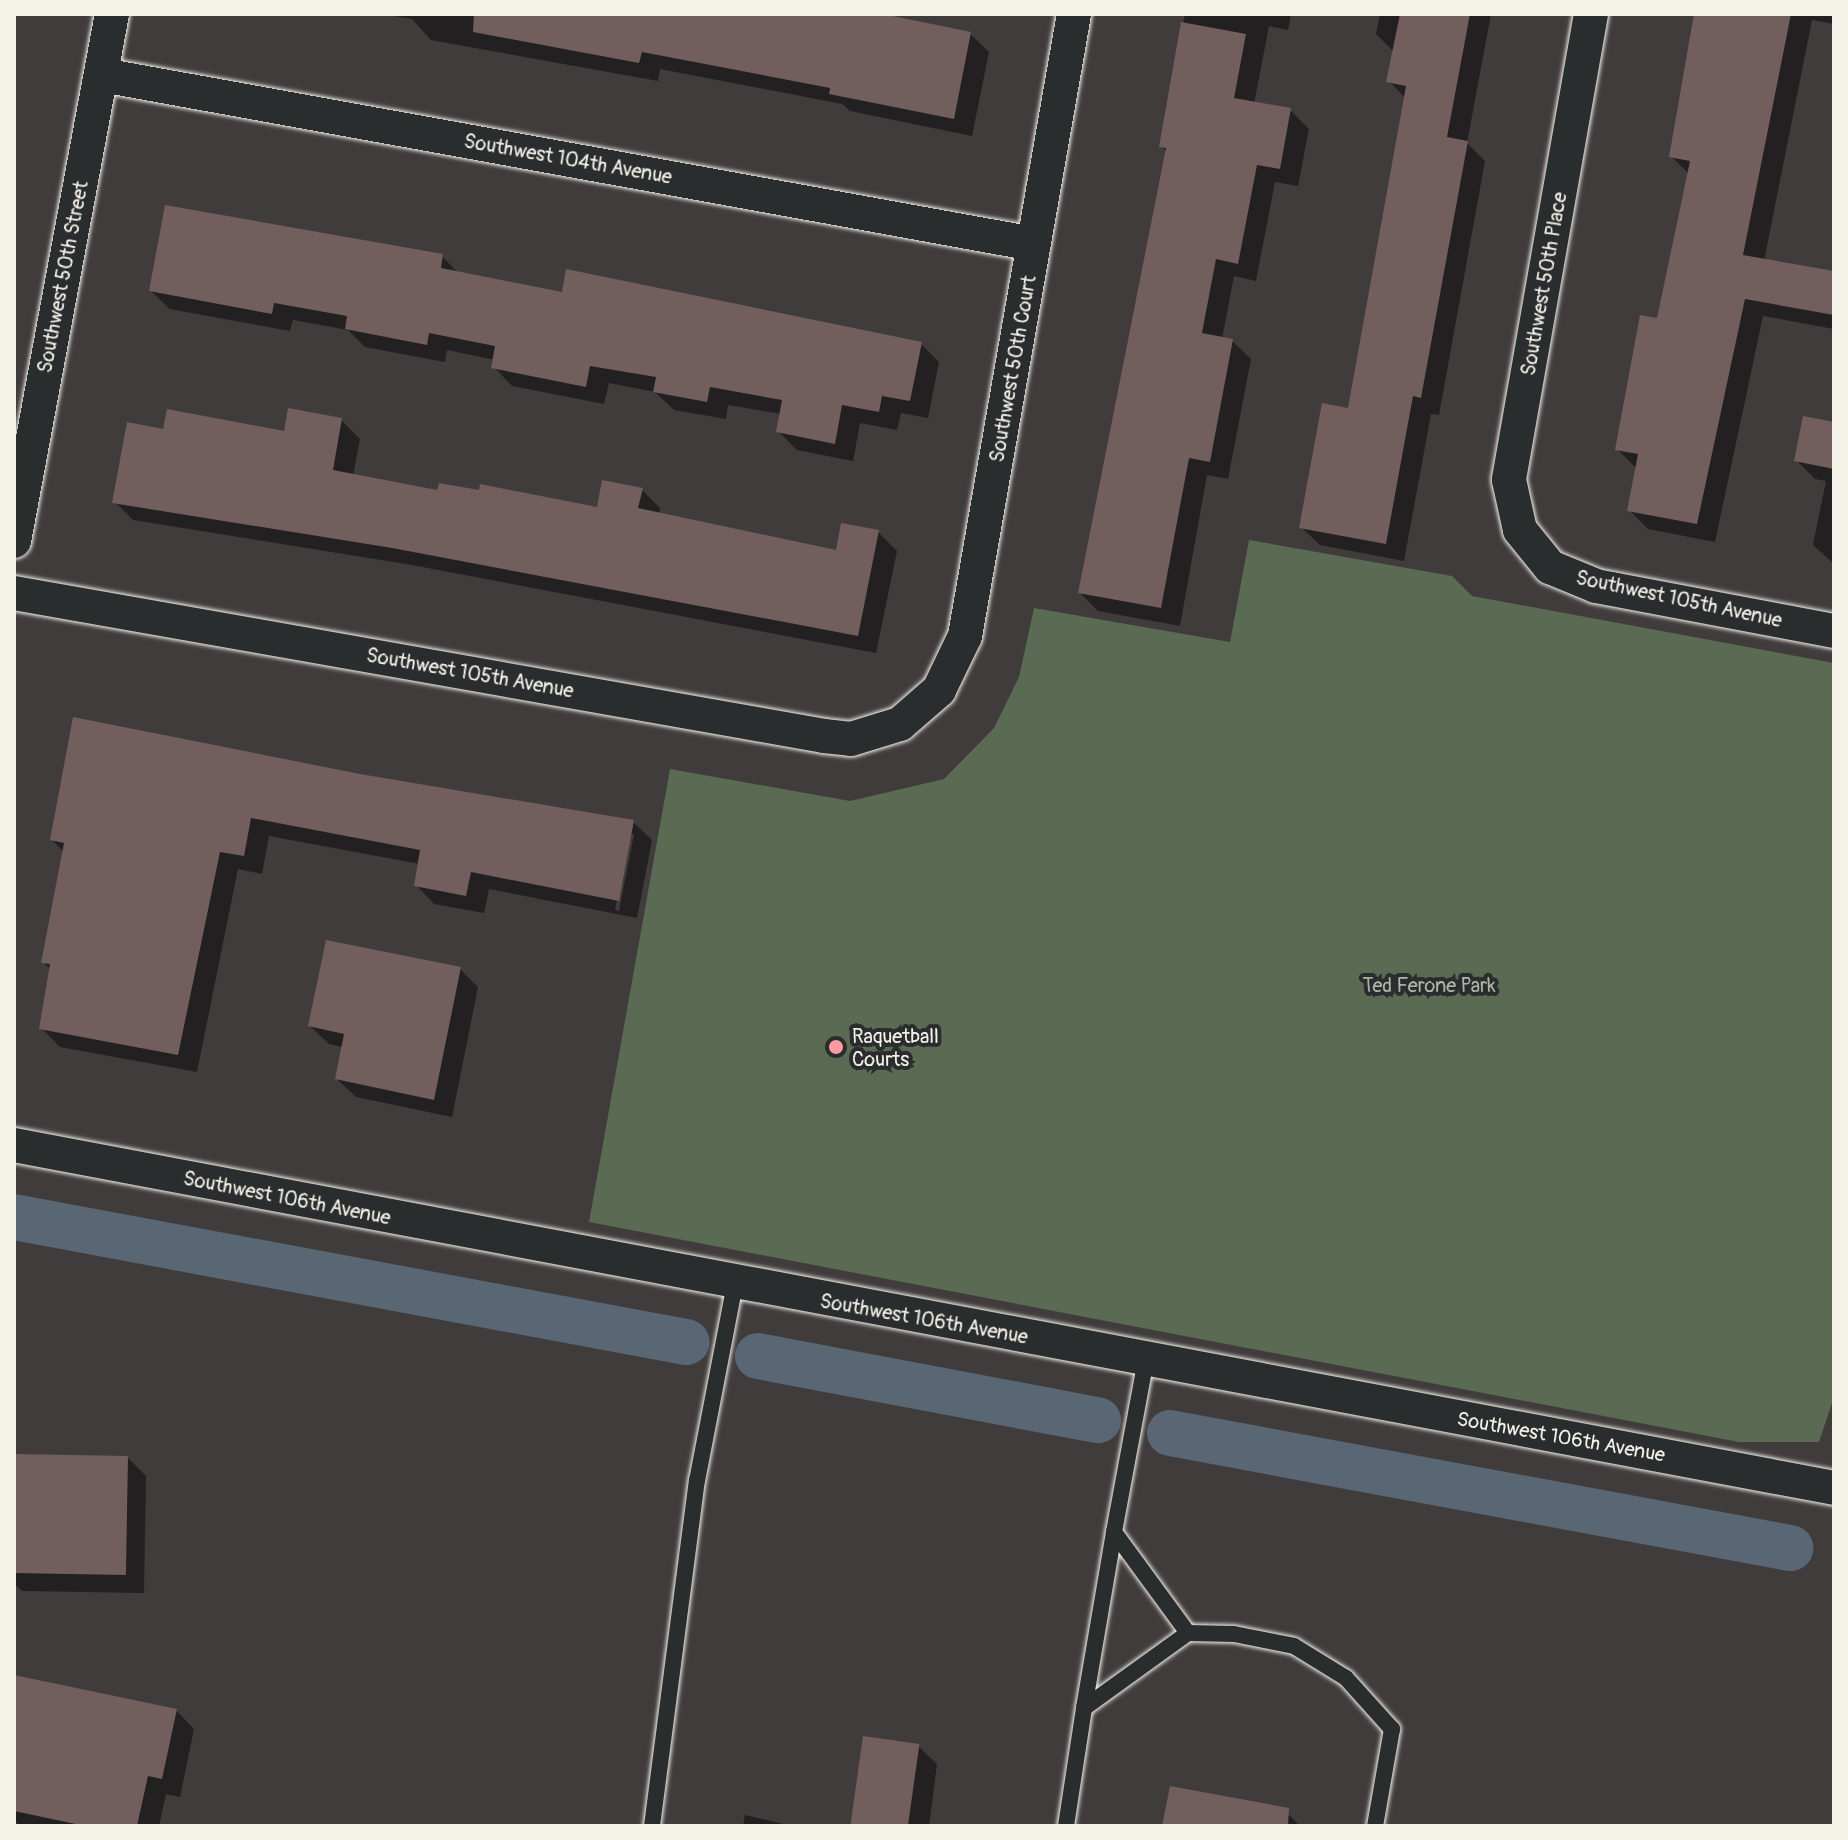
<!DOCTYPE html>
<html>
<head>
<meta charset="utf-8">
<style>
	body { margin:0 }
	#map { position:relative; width:1848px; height:1840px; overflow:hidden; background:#403c3c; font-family:Pangolin,sans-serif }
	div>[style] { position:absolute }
	.green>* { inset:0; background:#5a6a53 }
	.shadow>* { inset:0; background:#0007 }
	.canal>* { height:46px; margin:-23px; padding:0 23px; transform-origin:23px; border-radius:23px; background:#596775 }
	.building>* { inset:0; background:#725f5d; transform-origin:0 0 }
	.roads { filter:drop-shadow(0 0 2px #f4f1e8) drop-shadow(0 0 2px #f4f1e8) }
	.service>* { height:16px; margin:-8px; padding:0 8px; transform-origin:8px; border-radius:8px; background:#2a2d2e }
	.minor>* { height:34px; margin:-17px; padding:0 17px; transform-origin:17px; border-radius:17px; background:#2a2d2e }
	.dots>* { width:22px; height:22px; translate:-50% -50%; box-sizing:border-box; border:4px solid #2a2d2e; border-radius:50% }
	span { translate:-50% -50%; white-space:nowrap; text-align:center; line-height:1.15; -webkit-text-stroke:8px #2a2d2e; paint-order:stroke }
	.street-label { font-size:20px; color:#f4f1e8 }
	.park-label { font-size:20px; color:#afb4a5 }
	.poi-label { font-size:20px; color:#f4f1e8 }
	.left { translate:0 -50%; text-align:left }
	.frame { position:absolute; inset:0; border:16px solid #f4f1e8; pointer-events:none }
</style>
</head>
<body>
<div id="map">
	<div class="green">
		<i style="clip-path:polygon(1249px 540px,1452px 576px,1472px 596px,1834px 663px,1834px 1397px,1819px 1442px,1739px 1442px,589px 1222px,670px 769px,850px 801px,944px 779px,994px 728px,1019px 677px,1034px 608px,1230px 642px)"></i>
	</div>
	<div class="shadow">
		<i style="clip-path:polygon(382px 14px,873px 14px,970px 34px,989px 52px,972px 136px,850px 111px,842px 104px,660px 69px,658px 81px,431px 40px,412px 19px)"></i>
		<i style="clip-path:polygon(1185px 14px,1291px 14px,1288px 30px,1269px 26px,1254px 104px,1290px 110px,1309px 129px,1298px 186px,1275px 182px,1256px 281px,1234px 276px,1222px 339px,1232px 341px,1251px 359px,1228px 479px,1207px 475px,1180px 626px,1098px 611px,1080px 593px,1168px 153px,1161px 146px)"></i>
		<i style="clip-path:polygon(1380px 14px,1491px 14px,1467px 143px,1485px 161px,1439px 415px,1431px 414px,1404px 561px,1320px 545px,1301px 527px,1349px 410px,1406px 99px,1389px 81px,1394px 52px,1376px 34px)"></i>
		<i style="clip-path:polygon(1712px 14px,1834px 14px,1834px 24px,1812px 20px,1764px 261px,1834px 273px,1834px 329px,1763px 316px,1715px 542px,1648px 529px,1629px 510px,1637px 469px,1617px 449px,1659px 321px,1689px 174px,1671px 156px)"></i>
		<i style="clip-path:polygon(442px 256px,459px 274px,563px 294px,921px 344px,939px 362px,928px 418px,901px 413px,897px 430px,860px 423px,853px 461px,797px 450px,778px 431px,781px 414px,728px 405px,726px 419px,674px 410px,655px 392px,609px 383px,604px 404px,512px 386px,494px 367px,495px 360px,447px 350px,445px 362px,365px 347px,348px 330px,293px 320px,290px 331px,170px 309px,151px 291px)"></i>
		<i style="clip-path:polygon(341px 420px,360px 439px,353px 476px,439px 493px,599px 509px,642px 490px,660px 508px,659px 515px,838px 553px,878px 532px,897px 551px,876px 653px,412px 565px,133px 520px,115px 502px,165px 431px,285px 434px)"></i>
		<i style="clip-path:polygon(1834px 422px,1834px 564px,1813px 545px,1826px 481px,1815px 479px,1796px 460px)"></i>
		<i style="clip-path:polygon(evenodd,359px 775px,633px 822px,652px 840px,637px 918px,489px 889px,484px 913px,434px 904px,416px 885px,420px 864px,269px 836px,262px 874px,238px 869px,197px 1072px,60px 1047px,41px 1028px,51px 970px,43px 962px,64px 852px,52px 840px,359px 775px,630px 834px,634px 834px,619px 911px,615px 910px,630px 834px)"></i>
		<i style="clip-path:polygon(460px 969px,478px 987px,452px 1117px,356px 1097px,337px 1079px,343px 1047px,329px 1044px,310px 1026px)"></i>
		<i style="clip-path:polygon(14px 1456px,127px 1457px,146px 1476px,144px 1593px,22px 1591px,14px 1583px)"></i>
		<i style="clip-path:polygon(14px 1702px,176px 1710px,194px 1729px,180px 1797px,166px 1794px,159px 1826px,20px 1826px,14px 1820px)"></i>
		<i style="clip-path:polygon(918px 1746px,937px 1764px,929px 1826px,866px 1826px)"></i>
		<i style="clip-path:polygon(1283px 1809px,1300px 1826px,1164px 1826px)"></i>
		<i style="clip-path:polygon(745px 1815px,792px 1826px,743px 1826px)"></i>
	</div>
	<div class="canal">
		<i style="left:14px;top:1217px;width:684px;rotate:10.54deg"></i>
		<i style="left:758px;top:1356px;width:346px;rotate:10.7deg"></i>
		<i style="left:1170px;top:1433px;width:631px;rotate:10.51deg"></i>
	</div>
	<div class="building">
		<i style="clip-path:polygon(474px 14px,883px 14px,971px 32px,954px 119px,829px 94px,830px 88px,642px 52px,639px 63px,473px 32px)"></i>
		<i style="clip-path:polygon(1400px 14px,1470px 14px,1447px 137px,1468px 141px,1421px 398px,1413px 396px,1386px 544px,1299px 528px,1322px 403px,1348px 408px,1406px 86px,1386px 82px)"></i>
		<i style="clip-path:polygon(1694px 14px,1791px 14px,1743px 255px,1834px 271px,1834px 315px,1745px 299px,1697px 524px,1627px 511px,1638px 454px,1615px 450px,1640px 315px,1657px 318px,1690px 161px,1669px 157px)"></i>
		<i style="clip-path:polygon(1181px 22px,1246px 34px,1234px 98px,1291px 108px,1280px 169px,1257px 165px,1238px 264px,1216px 259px,1202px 333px,1233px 339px,1210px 462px,1189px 458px,1161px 608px,1078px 593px,1166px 148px,1159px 147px)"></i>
		<i style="clip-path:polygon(165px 205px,443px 254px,441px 268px,562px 292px,566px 269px,922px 342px,910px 401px,882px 396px,879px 412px,842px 405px,835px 444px,776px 432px,782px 400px,710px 387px,707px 402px,653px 392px,656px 377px,590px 366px,586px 387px,491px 368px,495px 346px,429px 333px,427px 345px,345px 329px,347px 316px,274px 303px,272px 314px,149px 291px)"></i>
		<i style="clip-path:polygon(288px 408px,342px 418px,333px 470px,437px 490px,439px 483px,479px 490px,480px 484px,597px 507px,602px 480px,643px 488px,638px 508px,836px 550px,841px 523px,879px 530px,858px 636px,392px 548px,112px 503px,127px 422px,163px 429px,167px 409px,284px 431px)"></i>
		<i style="clip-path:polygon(1803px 416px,1834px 422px,1834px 469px,1794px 461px)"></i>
		<i style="clip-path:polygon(73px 717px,360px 774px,634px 820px,619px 901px,471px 872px,466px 896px,414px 886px,420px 850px,251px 818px,244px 856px,220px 852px,178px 1055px,39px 1029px,50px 964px,41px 963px,64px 843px,50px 840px)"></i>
		<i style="clip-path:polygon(326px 940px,461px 967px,434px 1100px,335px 1079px,344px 1034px,308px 1026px)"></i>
		<i style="left:14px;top:1454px;width:114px;height:119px;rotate:1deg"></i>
		<i style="clip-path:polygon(14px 1675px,177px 1709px,162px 1779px,148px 1776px,137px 1826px,85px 1826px,14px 1811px)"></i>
		<i style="left:863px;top:1736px;width:57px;height:91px;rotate:8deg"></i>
		<i style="clip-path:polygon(1170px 1786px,1289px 1808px,1288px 1826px,1162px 1826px)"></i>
	</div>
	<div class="roads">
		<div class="service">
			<i style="left:1114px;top:1532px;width:175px;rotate:-79.5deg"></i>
			<i style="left:1084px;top:1708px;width:179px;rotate:-80.3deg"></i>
			<i style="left:1114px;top:1532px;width:125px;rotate:53.8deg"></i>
			<i style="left:652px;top:1826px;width:348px;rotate:-82.6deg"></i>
			<i style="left:697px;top:1481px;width:201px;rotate:-79.1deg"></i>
			<i style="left:1066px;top:1826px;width:119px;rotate:-81.3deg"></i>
			<i style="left:1084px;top:1708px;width:128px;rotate:-35.8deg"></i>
			<i style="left:1188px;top:1633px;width:46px;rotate:1.2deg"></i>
			<i style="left:1234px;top:1634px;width:61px;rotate:11.3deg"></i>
			<i style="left:1294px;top:1646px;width:61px;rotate:31.6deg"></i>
			<i style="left:1346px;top:1678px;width:69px;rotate:48deg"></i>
			<i style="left:1392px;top:1729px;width:98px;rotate:99.9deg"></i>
		</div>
		<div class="minor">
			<i style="left:1591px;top:14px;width:473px;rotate:100deg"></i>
			<i style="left:1509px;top:480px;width:51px;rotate:77.6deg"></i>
			<i style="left:1520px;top:530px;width:48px;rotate:51deg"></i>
			<i style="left:1550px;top:567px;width:50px;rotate:22.4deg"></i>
			<i style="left:1596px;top:586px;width:242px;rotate:10.7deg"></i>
			<i style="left:102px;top:75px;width:947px;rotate:10.28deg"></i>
			<i style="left:14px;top:541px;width:536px;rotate:-79.47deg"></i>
			<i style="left:14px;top:593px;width:823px;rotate:10.01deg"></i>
			<i style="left:824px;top:736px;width:27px;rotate:6deg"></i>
			<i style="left:851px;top:739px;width:51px;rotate:-17deg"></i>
			<i style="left:900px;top:724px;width:52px;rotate:-41.1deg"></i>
			<i style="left:939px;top:690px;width:60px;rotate:-64.3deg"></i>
			<i style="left:965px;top:636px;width:631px;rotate:-80.06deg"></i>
			<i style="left:14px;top:1145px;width:1852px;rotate:10.67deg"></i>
		</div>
	</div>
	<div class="dots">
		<i style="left:836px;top:1047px;background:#ff9aa2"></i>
	</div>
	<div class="street-label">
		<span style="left:568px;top:159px;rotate:10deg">Southwest 104th Avenue</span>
		<span style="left:63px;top:277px;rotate:-79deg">Southwest 50th Street</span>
		<span style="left:1544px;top:284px;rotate:-80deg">Southwest 50th Place</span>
		<span style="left:1013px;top:369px;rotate:-80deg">Southwest 50th Court</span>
		<span style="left:1679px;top:599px;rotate:12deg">Southwest 105th Avenue</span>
		<span style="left:470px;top:673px;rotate:10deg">Southwest 105th Avenue</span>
		<span style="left:287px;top:1198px;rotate:11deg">Southwest 106th Avenue</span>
		<span style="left:924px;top:1319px;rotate:10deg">Southwest 106th Avenue</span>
		<span style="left:1561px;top:1437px;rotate:10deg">Southwest 106th Avenue</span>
	</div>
	<div class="park-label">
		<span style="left:1429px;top:985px">Ted Ferone Park</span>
	</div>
	<div class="poi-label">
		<span class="left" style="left:852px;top:1048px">Raquetball<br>Courts</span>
	</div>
	<div class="frame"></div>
</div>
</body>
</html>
